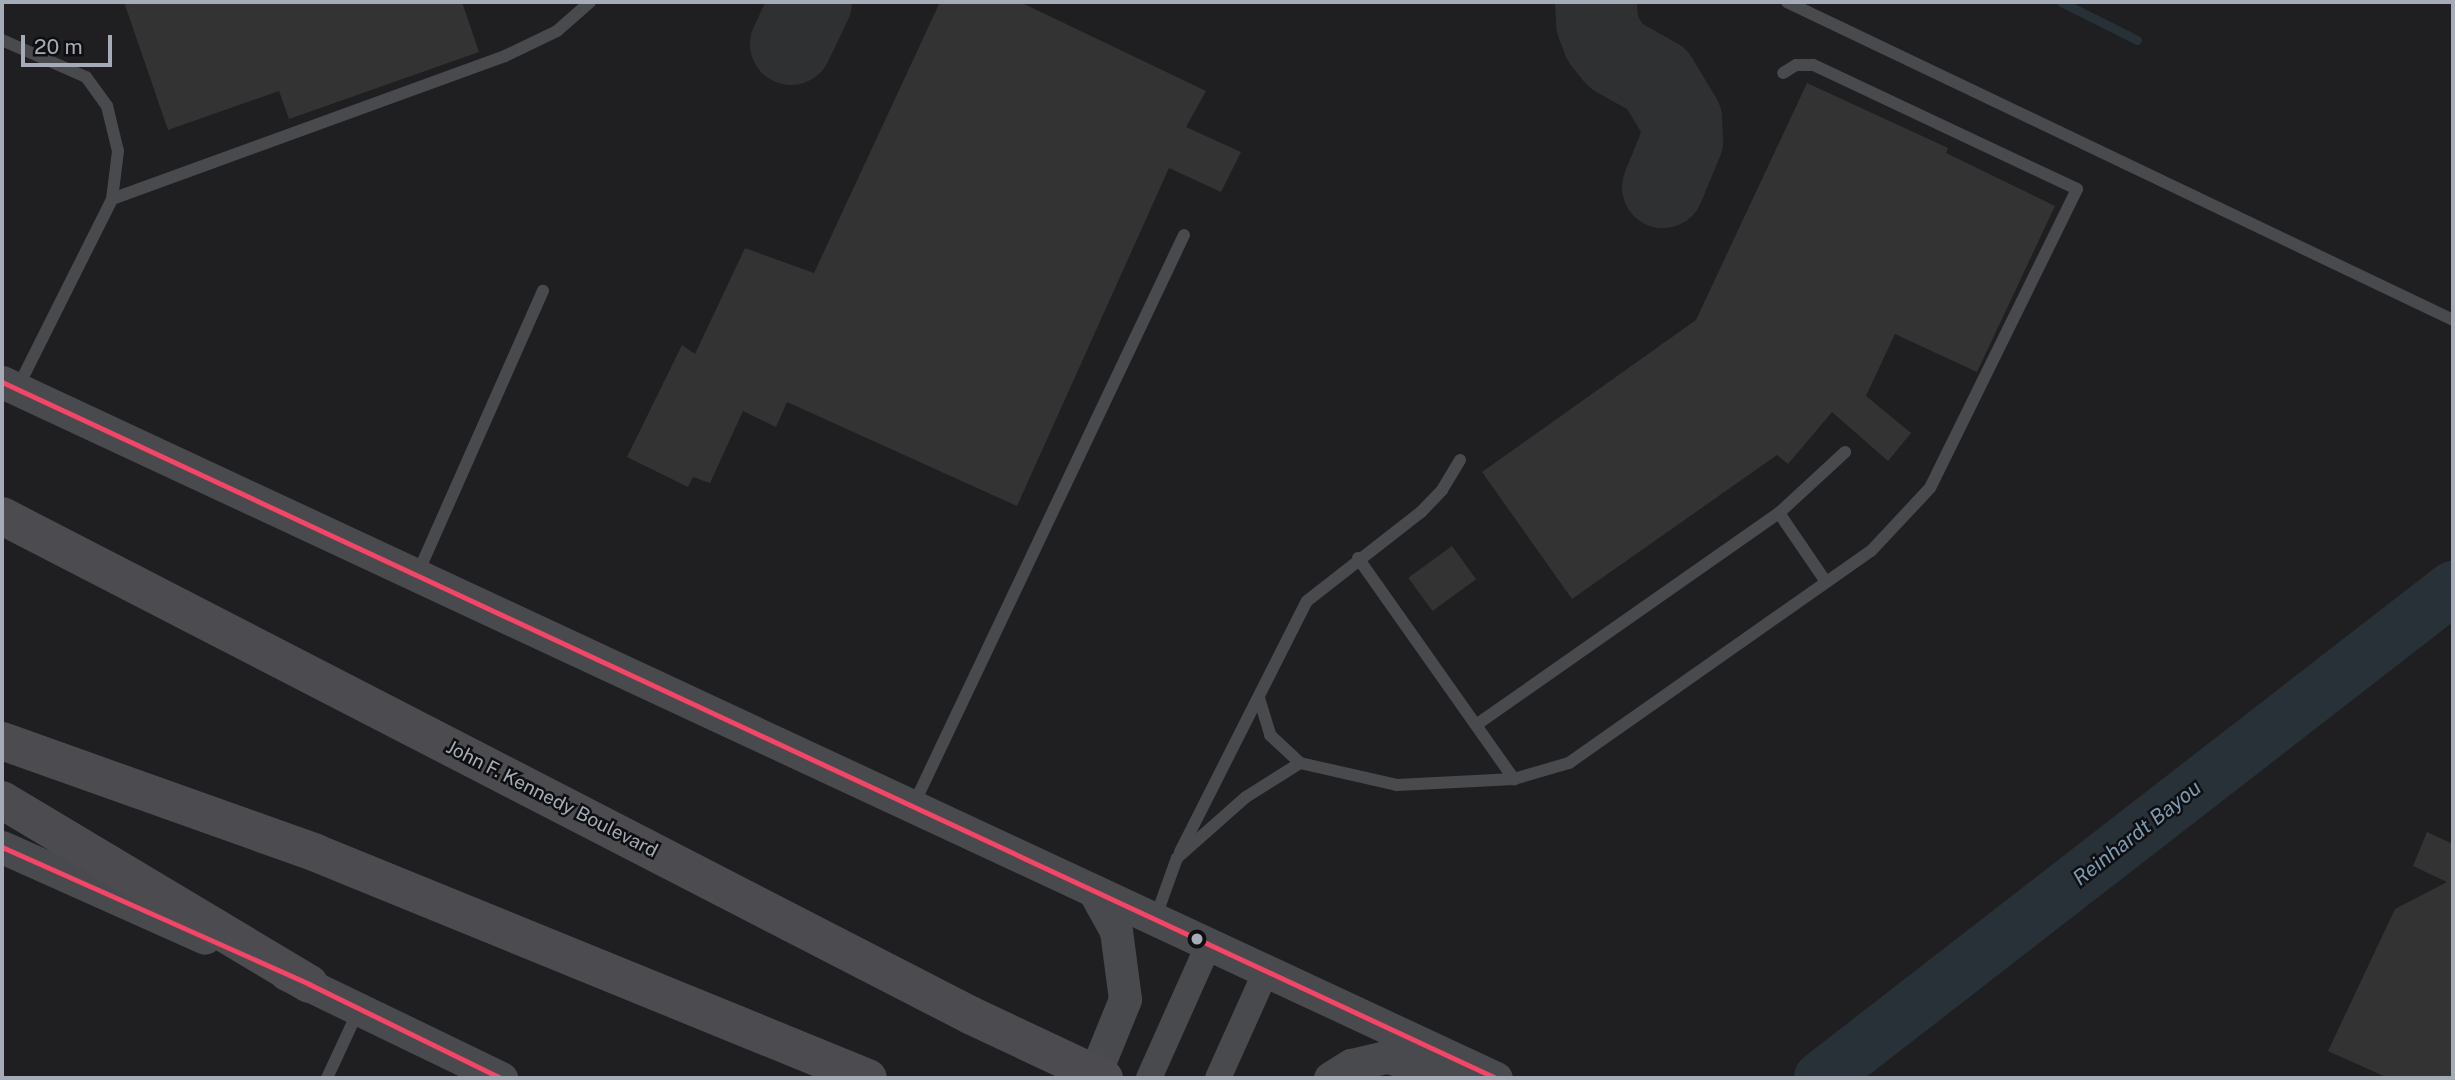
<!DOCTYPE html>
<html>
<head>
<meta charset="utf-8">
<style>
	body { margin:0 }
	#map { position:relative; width:2455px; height:1080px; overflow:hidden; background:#151515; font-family:"Public Sans",sans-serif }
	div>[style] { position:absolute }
	.built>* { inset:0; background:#1f1f21; transform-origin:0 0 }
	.stream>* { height:9px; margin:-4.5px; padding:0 4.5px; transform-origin:4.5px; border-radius:4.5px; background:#283138 }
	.river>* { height:54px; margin:-27px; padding:0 27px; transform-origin:27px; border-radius:27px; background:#283138 }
	.taxiway>* { height:82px; margin:-41px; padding:0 41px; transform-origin:41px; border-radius:41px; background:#2f3031 }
	.building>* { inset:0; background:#333334; transform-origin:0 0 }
	.service>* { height:12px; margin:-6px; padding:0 6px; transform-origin:6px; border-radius:6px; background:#494a4e }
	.minor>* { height:26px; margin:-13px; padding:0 13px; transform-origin:13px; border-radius:13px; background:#494a4e }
	.tertiary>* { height:33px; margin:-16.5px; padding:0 16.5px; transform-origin:16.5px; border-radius:16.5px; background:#494a4e }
	.trunk>* { height:38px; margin:-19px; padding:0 19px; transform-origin:19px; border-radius:19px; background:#4c4c50 }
	.trunk-bridge>* { height:38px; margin:-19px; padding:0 19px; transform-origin:19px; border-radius:19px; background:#4c4c50 }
	.bus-1>* { height:5px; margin:-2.5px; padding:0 2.5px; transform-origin:2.5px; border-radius:2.5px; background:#f34667 }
	.dots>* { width:19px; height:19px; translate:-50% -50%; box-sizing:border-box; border:4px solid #0f0f11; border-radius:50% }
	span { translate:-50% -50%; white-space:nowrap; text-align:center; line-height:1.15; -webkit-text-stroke:5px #0f0f11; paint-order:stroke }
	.street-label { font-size:19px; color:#a5abb7 }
	.water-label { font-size:21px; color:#7a9bb4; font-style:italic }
	.frame { position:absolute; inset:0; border:4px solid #a5abb7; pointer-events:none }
	.scale { position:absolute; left:21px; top:35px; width:91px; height:32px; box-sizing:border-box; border:4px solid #a5abb7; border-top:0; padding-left:9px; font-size:21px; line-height:24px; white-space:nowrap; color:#a5abb7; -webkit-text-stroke:5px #0f0f11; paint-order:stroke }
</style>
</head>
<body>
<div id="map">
	<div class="built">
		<i style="left:2px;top:2px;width:2451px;height:1076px"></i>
	</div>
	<div class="stream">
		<i style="left:2061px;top:2px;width:85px;rotate:26.6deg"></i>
	</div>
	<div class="river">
		<i style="left:1821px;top:1078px;width:800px;rotate:-37.79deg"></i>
	</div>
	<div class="taxiway">
		<i style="left:1596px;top:2px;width:21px;rotate:87deg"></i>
		<i style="left:1597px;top:23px;width:19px;rotate:69deg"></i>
		<i style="left:1604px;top:41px;width:19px;rotate:51deg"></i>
		<i style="left:1616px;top:56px;width:47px;rotate:29.3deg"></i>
		<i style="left:1657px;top:79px;width:47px;rotate:59deg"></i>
		<i style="left:1681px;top:119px;width:22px;rotate:87deg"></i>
		<i style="left:1682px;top:141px;width:50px;rotate:112.4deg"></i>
		<i style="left:791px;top:44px;width:47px;rotate:-64.5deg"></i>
	</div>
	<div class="building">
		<i style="clip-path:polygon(124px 2px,462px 2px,479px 52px,289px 119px,279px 91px,168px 130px)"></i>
		<i style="clip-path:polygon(940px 2px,1020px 2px,1206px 91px,1186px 127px,1241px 152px,1221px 192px,1169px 168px,1017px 506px,787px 402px,776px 427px,743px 411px,710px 483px,693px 477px,688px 487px,627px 457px,682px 345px,695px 354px,745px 248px,814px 273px)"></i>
		<i style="clip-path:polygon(1807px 83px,1948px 148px,1946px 153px,2055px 206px,1977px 372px,1895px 334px,1866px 396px,1911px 433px,1888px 461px,1832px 412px,1788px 464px,1777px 455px,1572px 599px,1482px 472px,1696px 320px)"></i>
		<i style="left:1452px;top:546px;width:41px;height:54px;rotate:54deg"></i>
		<i style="clip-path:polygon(2427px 832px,2453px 844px,2453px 1078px,2388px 1078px,2328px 1051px,2395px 909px,2447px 882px,2413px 866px)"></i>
	</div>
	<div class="service">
		<i style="left:1787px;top:2px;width:738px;rotate:25.52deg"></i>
		<i style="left:2px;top:40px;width:92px;rotate:23.8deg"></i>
		<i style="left:86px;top:77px;width:36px;rotate:54deg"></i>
		<i style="left:107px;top:106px;width:46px;rotate:76.3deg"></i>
		<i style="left:118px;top:151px;width:48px;rotate:97.1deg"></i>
		<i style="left:17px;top:389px;width:212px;rotate:-63.4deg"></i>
		<i style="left:112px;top:199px;width:418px;rotate:-20deg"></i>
		<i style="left:505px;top:56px;width:58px;rotate:-25.7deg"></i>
		<i style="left:557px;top:31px;width:44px;rotate:-41.3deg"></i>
		<i style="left:1779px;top:513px;width:83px;rotate:55.7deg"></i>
		<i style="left:1358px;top:558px;width:271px;rotate:54.8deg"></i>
		<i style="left:417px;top:575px;width:311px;rotate:-66.1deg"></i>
		<i style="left:1259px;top:698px;width:39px;rotate:73deg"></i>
		<i style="left:1270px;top:735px;width:41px;rotate:43deg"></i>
		<i style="left:1476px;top:725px;width:370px;rotate:-35deg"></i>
		<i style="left:1779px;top:513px;width:90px;rotate:-42.7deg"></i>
		<i style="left:913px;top:806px;width:632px;rotate:-64.61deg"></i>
		<i style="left:1180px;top:852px;width:281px;rotate:-63.2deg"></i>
		<i style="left:1307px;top:601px;width:145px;rotate:-38deg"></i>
		<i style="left:1421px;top:512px;width:30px;rotate:-46deg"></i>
		<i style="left:1442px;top:490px;width:35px;rotate:-59deg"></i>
		<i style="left:1155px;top:919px;width:65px;rotate:-70.2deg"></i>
		<i style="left:1177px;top:858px;width:92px;rotate:-41.5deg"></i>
		<i style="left:1246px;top:797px;width:64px;rotate:-32.2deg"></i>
		<i style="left:1300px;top:763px;width:99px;rotate:12.8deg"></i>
		<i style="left:1397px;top:785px;width:117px;rotate:-2.9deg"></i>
		<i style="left:1514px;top:779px;width:57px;rotate:-16.2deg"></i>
		<i style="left:1569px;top:763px;width:369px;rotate:-35.1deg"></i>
		<i style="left:1871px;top:551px;width:86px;rotate:-46.9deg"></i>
		<i style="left:1930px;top:488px;width:333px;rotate:-63.8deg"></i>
		<i style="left:2077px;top:189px;width:292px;rotate:-154.8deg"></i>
		<i style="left:1813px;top:65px;width:17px;rotate:180deg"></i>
		<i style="left:1796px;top:65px;width:15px;rotate:148deg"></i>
		<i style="left:327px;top:1078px;width:76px;rotate:-65.1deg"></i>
	</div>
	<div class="minor">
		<i style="left:1149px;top:1078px;width:147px;rotate:-65.9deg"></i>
		<i style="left:1218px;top:1078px;width:117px;rotate:-65.8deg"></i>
	</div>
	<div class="tertiary">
		<i style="left:2px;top:382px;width:1648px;rotate:24.98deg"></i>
		<i style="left:2px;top:847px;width:222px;rotate:24.1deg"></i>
		<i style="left:286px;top:974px;width:239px;rotate:25.8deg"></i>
		<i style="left:1093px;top:1078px;width:85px;rotate:-67.9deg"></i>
		<i style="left:1125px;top:999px;width:69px;rotate:-97.5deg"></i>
		<i style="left:1116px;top:931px;width:46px;rotate:-118.8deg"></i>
		<i style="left:1330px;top:1078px;width:25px;rotate:-32deg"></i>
		<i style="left:1351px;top:1065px;width:37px;rotate:-13deg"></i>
		<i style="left:1387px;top:1057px;width:64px;rotate:14.5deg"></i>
	</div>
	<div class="trunk">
		<i style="left:2px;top:516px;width:1089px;rotate:27.27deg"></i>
		<i style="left:2px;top:741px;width:333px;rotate:19.6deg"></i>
		<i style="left:316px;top:853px;width:596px;rotate:22.18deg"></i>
		<i style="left:2px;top:800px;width:358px;rotate:30.9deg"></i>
	</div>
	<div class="trunk-bridge">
		<i style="left:970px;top:1015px;width:148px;rotate:25.2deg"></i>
	</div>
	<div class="bus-1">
		<i style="left:2px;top:382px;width:1648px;rotate:24.98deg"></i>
		<i style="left:2px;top:847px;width:336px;rotate:24deg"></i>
		<i style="left:309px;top:984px;width:214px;rotate:26.1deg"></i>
	</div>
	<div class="dots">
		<i style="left:1197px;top:939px;background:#a5abb7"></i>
	</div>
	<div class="street-label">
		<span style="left:552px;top:799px;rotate:27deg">John F. Kennedy Boulevard</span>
	</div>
	<div class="water-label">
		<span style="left:2137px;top:833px;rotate:-38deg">Reinhardt Bayou</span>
	</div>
	<div class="frame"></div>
	<div class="scale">20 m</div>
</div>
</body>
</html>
